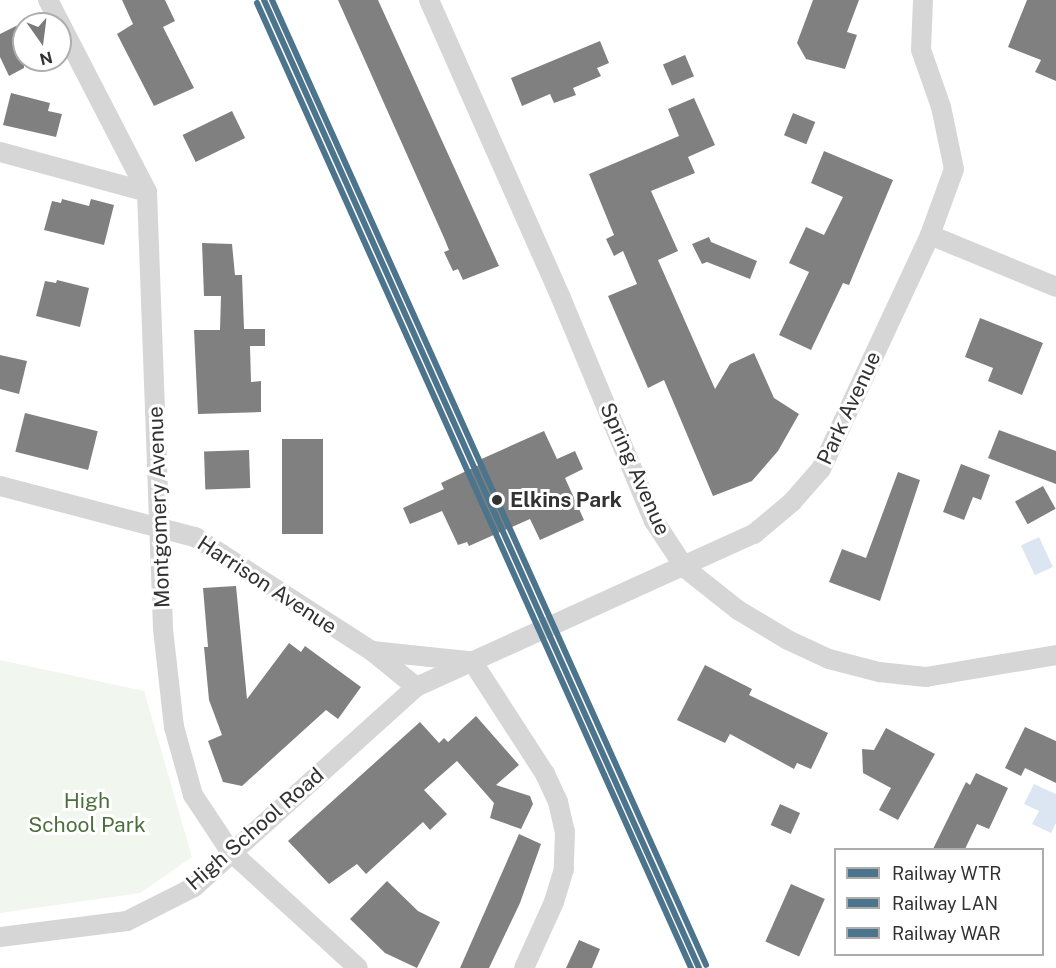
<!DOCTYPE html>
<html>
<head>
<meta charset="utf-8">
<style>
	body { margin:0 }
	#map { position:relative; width:1056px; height:968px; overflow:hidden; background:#fff; font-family:"Public Sans",sans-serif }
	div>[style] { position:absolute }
	.green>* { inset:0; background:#f1f6ee }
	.water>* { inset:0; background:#dce6f3; transform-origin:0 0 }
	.building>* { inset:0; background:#808080; transform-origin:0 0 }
	.street>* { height:20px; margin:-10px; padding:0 10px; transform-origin:10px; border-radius:10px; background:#d6d6d6 }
	.rail-1>* { height:6px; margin:-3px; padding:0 3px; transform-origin:3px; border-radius:3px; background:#4c748c }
	.rail-2>* { height:6px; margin:-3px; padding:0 3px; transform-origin:3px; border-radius:3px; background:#4c748c }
	.rail-3>* { height:6px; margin:-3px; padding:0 3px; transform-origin:3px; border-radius:3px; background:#4c748c }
	.dots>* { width:16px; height:16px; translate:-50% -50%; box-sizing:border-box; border:3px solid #fff; border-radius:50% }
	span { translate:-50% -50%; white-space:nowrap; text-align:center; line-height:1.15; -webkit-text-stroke:6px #fff; paint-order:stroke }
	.street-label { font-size:21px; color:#323232 }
	.stop-label { font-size:21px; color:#323232; font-weight:700 }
	.left { translate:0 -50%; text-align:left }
	.park-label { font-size:21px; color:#4c6f3d }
	.legend { position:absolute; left:834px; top:848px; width:210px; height:108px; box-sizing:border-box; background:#fff; border:2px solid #adadad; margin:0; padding:8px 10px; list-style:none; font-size:18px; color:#323232 }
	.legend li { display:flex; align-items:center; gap:12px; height:30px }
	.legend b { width:30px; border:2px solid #adadad }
	.north { position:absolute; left:12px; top:12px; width:60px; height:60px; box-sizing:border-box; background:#fff; border:2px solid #adadad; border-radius:50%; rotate:166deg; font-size:16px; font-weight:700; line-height:24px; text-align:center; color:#323232 }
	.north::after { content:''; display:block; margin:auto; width:21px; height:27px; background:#7a7a7a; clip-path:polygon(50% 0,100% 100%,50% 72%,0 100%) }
</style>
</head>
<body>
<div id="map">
	<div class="green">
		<i style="clip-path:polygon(0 660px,144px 691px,192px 857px,140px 893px,0 913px)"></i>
	</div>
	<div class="water">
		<i style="left:1039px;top:537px;width:33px;height:20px;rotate:65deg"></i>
		<i style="clip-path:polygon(1034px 784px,1056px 794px,1056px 823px,1051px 833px,1032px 824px,1039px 811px,1024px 804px)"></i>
	</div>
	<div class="building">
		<i style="clip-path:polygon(122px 0,165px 0,175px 21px,163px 27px,194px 88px,154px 106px,117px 34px,133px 24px)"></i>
		<i style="clip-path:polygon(338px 0,378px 0,499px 266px,463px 280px,458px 269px,453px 271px,444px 252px,449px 250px,445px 240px)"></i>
		<i style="clip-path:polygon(813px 0,859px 0,847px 32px,857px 35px,845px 69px,806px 59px,797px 43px)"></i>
		<i style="clip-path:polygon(1027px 0,1056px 0,1056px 81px,1035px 72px,1041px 60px,1008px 47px)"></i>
		<i style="clip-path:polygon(24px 22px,24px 68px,9px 76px,0 57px,0 34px)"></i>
		<i style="clip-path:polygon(600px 41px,609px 63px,597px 68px,601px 76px,573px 88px,576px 95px,554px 103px,550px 94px,522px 106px,511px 78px)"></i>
		<i style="left:685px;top:55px;width:23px;height:24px;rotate:67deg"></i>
		<i style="clip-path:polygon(11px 93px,50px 103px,48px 111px,62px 114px,56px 137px,3px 125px)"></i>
		<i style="clip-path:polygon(694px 98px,715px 145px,688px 157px,695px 173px,651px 191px,678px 251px,658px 260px,715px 389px,730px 364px,754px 353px,774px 398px,799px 414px,778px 451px,752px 481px,713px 496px,664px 380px,648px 388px,608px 296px,637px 284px,623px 251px,614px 256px,606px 239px,614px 235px,589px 174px,679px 136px,668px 109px)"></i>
		<i style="left:232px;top:111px;width:30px;height:55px;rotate:64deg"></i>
		<i style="left:793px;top:113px;width:24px;height:24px;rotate:22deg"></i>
		<i style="clip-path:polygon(824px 151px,893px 180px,849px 285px,843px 283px,811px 350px,779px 335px,809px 272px,789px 263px,806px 227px,824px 235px,843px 197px,811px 183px)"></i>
		<i style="clip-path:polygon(62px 199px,89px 206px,91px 199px,114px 205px,104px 245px,44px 230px,52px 201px,61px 203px)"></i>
		<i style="clip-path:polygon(709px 237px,711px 242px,757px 261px,750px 279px,707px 262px,702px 264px,692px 244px)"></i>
		<i style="clip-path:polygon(202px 243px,232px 244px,235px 275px,242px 275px,244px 329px,265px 329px,265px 346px,250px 346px,251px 382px,261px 381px,261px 412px,198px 414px,194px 330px,220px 330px,221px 296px,204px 296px)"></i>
		<i style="clip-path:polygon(57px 280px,89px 288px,80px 327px,36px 316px,45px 281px,56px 283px)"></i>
		<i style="clip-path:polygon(980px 318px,1043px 343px,1022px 395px,988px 381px,993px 368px,965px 357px)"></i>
		<i style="clip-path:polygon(0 355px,27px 361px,19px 394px,0 389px)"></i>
		<i style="left:25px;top:413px;width:75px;height:40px;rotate:14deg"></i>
		<i style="clip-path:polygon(999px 430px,1056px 451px,1056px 484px,988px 458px)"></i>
		<i style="clip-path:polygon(544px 431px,557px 459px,575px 451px,583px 469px,565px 478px,584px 520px,540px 540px,530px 519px,469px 546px,467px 542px,458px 545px,442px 511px,410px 524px,403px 508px,444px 489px,441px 483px,479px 465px,477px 461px)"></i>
		<i style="left:282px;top:439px;width:41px;height:95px"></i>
		<i style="left:249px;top:450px;width:38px;height:45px;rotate:88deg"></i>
		<i style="clip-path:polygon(961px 464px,990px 475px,981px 500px,973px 497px,964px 520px,943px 512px)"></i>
		<i style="clip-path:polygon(898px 472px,920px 480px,880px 601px,829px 582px,842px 549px,866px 558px)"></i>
		<i style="left:1043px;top:486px;width:26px;height:32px;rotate:61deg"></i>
		<i style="clip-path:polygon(236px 586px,247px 699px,289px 643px,301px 652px,305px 646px,361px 687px,338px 719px,326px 710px,242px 786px,223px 782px,208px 741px,222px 735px,209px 700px,204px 647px,208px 647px,203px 588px)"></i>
		<i style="clip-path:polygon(705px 665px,752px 689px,749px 695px,828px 733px,811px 769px,797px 763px,794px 769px,730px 734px,725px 743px,677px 720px)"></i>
		<i style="clip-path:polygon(476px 716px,519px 765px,496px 785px,530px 796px,533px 804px,521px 829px,490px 818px,494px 803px,457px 761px,424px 790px,447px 814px,430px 830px,423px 822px,366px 874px,357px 864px,329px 884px,288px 841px,420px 722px,439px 743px,444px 738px,448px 742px)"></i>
		<i style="clip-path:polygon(1025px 727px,1056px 741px,1056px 783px,1025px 768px,1021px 776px,1005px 768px)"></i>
		<i style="clip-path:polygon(886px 728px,935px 754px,898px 820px,879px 810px,891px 788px,863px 773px,862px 749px,874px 750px)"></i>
		<i style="clip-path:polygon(976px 773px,1008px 788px,989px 829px,977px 824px,965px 849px,933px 849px,966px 782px,970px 785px)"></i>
		<i style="left:780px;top:804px;width:22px;height:23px;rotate:24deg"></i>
		<i style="clip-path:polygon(519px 834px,541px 844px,520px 903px,489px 968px,460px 968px)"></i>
		<i style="clip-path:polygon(387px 881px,418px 911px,440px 922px,417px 968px,385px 953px,350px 919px)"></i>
		<i style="left:791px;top:884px;width:37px;height:63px;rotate:24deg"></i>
		<i style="clip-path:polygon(579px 940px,600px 949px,592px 968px,566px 968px)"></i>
	</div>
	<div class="street">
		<i style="left:48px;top:0;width:216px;rotate:62.7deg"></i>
		<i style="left:147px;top:192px;width:437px;rotate:87.9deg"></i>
		<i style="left:163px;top:629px;width:99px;rotate:83.6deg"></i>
		<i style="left:174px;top:727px;width:71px;rotate:74.4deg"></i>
		<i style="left:193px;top:795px;width:67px;rotate:56.5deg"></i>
		<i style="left:230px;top:851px;width:173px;rotate:42.4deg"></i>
		<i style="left:429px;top:0;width:326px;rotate:66.1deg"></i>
		<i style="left:561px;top:298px;width:242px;rotate:67.4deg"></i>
		<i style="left:654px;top:521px;width:56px;rotate:56.6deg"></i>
		<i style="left:685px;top:568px;width:68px;rotate:38.4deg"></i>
		<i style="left:738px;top:610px;width:58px;rotate:31deg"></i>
		<i style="left:788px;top:640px;width:45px;rotate:24.9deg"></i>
		<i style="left:829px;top:659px;width:52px;rotate:14.6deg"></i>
		<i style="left:879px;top:672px;width:47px;rotate:6.1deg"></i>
		<i style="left:926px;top:677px;width:132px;rotate:-9.6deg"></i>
		<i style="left:0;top:152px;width:152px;rotate:15.2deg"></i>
		<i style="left:930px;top:235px;width:136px;rotate:22.4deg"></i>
		<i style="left:0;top:486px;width:202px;rotate:14.7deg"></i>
		<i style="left:195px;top:537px;width:211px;rotate:32.8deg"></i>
		<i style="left:372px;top:651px;width:57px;rotate:39.3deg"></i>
		<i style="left:372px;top:651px;width:98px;rotate:5.9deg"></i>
		<i style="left:472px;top:661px;width:135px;rotate:57.1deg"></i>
		<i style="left:545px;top:774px;width:31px;rotate:65deg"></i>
		<i style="left:558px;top:802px;width:31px;rotate:77deg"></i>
		<i style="left:565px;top:832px;width:37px;rotate:92deg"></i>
		<i style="left:564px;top:869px;width:34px;rotate:107deg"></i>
		<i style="left:554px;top:902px;width:72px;rotate:114.4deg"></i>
		<i style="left:0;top:937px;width:128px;rotate:-7.2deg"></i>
		<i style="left:127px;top:921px;width:75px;rotate:-26.9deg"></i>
		<i style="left:194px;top:887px;width:299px;rotate:-42deg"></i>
		<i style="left:416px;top:687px;width:371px;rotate:-24.4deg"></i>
		<i style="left:754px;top:534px;width:50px;rotate:-40.1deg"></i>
		<i style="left:792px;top:502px;width:44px;rotate:-48.7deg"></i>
		<i style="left:821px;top:469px;width:258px;rotate:-65deg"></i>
		<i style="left:930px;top:235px;width:70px;rotate:-70deg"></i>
		<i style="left:954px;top:169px;width:63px;rotate:-101.8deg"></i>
		<i style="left:941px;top:107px;width:60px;rotate:-109.3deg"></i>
		<i style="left:921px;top:50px;width:50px;rotate:-87.7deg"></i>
	</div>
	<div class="rail-1">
		<i style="left:264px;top:0;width:1061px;rotate:65.8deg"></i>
	</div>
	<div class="rail-2">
		<i style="left:257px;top:3px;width:1058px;rotate:65.78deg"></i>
	</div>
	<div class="rail-3">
		<i style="left:272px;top:0;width:1058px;rotate:65.78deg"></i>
	</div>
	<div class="dots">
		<i style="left:497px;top:500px;background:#323232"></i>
	</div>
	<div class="street-label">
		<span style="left:849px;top:408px;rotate:-65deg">Park Avenue</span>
		<span style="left:635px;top:469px;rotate:66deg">Spring Avenue</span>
		<span style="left:159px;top:507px;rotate:-92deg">Montgomery Avenue</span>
		<span style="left:267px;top:585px;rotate:33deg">Harrison Avenue</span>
		<span style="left:255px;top:829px;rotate:-41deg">High School Road</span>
	</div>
	<div class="stop-label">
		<span class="left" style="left:510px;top:500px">Elkins Park</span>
	</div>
	<div class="park-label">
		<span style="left:87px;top:813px">High<br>School Park</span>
	</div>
	<ul class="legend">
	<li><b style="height:8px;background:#4c748c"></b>Railway WTR</li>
	<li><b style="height:8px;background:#4c748c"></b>Railway LAN</li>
	<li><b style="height:8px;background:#4c748c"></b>Railway WAR</li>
	</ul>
	<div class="north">N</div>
</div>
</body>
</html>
